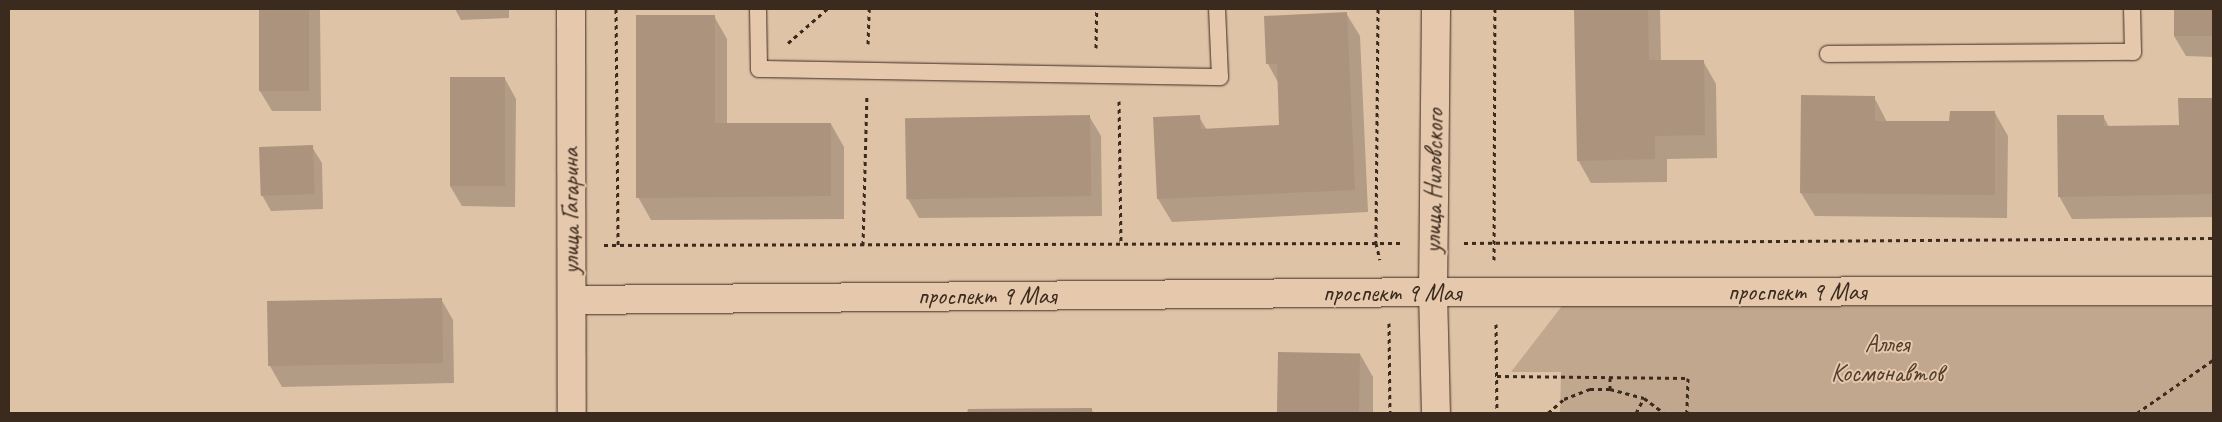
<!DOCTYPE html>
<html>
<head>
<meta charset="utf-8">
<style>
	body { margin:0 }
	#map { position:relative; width:2222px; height:422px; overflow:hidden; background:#dfc3a7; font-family:Caveat,sans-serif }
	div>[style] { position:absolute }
	.green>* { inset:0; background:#c1a78e }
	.shadow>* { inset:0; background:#0003 }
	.building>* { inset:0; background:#ac937d; transform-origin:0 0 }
	.path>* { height:3px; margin-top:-1.5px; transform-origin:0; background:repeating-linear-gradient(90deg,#3b2a1e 0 4px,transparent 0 8px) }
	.roads { filter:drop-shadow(0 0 1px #3b2a1e) drop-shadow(0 0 1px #3b2a1e) }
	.service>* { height:16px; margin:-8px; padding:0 8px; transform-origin:8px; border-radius:8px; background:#e6c9ad }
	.minor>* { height:28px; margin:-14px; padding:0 14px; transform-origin:14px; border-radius:14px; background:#e6c9ad }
	.tertiary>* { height:28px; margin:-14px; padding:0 14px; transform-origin:14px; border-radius:14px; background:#e6c9ad }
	span { translate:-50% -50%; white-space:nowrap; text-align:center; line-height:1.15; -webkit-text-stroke:4px #e6c9ad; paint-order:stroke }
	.street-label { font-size:25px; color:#3b2a1e }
	.park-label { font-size:25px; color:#4f3d2f }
	.frame { position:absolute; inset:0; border:10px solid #3b2a1e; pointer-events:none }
</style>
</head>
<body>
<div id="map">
	<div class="green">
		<i style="clip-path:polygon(1562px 306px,2213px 306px,2213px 413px,1560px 413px,1561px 372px,1511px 372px)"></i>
	</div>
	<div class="shadow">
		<i style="clip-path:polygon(260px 9px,320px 9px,321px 111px,272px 111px,260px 91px)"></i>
		<i style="clip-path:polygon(455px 9px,509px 9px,509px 18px,461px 20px)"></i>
		<i style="clip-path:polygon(1575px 9px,1660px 9px,1661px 61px,1703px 61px,1716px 84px,1717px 158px,1667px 159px,1667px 182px,1591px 183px,1578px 160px)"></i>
		<i style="clip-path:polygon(2175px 9px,2213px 9px,2213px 57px,2186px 56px,2174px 36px)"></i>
		<i style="clip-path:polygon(1346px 13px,1360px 36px,1368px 212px,1172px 222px,1158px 199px,1199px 117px,1207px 130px,1281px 126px,1279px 84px,1268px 64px)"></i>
		<i style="clip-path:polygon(714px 16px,727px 39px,727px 124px,831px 124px,844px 147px,844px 219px,651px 220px,638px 197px)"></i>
		<i style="clip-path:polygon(505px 79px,516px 99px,515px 207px,462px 206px,450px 186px)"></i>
		<i style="clip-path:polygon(1802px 96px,1874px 97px,1887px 122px,1951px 122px,1995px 113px,2008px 136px,2007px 218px,1815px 216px,1801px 193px)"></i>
		<i style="clip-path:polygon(2179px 100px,2213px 100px,2213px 217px,2072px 219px,2059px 196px,2103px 116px,2109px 127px,2180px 126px)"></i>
		<i style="clip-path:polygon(1089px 116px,1101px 136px,1102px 216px,919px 218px,907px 197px)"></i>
		<i style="clip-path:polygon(312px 147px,322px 163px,323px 209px,271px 211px,262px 195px)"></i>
		<i style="clip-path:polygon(441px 299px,453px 320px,454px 383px,282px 387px,270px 366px)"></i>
		<i style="clip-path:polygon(1279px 354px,1360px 354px,1373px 377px,1373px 413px,1279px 413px)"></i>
		<i style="clip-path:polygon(1091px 409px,1094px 413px,969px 413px,969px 411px)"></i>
	</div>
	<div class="building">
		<i style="left:259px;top:9px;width:50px;height:82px"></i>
		<i style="clip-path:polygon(1574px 9px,1648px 9px,1649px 60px,1704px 60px,1705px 135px,1655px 136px,1655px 159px,1577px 161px)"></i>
		<i style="left:2174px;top:9px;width:39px;height:27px"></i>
		<i style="clip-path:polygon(1347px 12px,1355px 190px,1157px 199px,1153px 117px,1200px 115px,1201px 129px,1279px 125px,1277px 64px,1266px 64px,1264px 16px)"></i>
		<i style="clip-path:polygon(636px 15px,715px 15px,715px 123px,831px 123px,831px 196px,636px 198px)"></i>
		<i style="left:450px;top:77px;width:55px;height:109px"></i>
		<i style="clip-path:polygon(1801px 95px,1875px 96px,1875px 121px,1949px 121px,1950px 111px,1995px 111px,1995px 195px,1800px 193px)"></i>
		<i style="clip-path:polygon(2178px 98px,2213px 98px,2213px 194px,2058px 197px,2057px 115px,2104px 115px,2104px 126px,2179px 125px)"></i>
		<i style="left:1090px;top:115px;width:81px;height:185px;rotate:89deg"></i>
		<i style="left:313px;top:145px;width:49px;height:54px;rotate:88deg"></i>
		<i style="left:442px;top:298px;width:65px;height:175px;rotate:89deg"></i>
		<i style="left:1278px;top:352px;width:82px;height:61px;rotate:1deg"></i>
		<i style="clip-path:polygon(1092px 408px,1092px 413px,967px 413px,968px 409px)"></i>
	</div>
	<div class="path">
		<i style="left:616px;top:9px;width:236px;rotate:89.5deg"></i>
		<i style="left:1378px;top:9px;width:234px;rotate:90.5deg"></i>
		<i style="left:1376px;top:243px;width:17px;rotate:77deg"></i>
		<i style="left:788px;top:43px;width:52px;rotate:-41.1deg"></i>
		<i style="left:868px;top:44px;width:35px;rotate:-88deg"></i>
		<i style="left:1096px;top:48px;width:39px;rotate:-89deg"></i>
		<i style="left:1119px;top:101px;width:143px;rotate:89.2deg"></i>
		<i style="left:1464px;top:243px;width:749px;rotate:-0.38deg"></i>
		<i style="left:604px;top:245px;width:799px;rotate:-0.14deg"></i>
		<i style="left:863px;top:245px;width:150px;rotate:-88.5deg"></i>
		<i style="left:1494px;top:260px;width:251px;rotate:-89.8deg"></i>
		<i style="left:1389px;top:323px;width:90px;rotate:89.4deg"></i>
		<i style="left:1496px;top:324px;width:89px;rotate:89.4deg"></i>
		<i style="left:1497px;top:376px;width:191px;rotate:0.6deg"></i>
		<i style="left:1688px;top:378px;width:35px;rotate:92deg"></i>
		<i style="left:1610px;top:389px;width:11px;rotate:-90deg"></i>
		<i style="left:1548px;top:413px;width:21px;rotate:-41deg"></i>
		<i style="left:1564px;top:399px;width:28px;rotate:-21deg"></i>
		<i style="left:1590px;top:389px;width:20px"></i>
		<i style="left:1610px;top:389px;width:35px;rotate:15deg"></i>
		<i style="left:1644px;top:398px;width:25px;rotate:37deg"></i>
		<i style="left:1636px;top:413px;width:17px;rotate:-62deg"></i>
		<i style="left:2137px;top:413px;width:93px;rotate:-34.9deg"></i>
	</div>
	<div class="roads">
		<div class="service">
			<i style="left:758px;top:9px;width:60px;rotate:89deg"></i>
			<i style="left:759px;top:69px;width:461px;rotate:1deg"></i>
			<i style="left:1220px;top:77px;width:68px;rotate:-92.5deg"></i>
			<i style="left:1828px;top:54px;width:305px;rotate:-0.4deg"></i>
			<i style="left:2133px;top:52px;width:43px;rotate:-91.3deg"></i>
		</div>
		<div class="minor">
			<i style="left:571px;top:9px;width:404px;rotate:89.9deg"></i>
			<i style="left:572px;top:300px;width:861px;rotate:-0.53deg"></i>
		</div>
		<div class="tertiary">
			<i style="left:1436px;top:9px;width:283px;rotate:90.6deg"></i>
			<i style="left:1433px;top:292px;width:121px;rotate:88.6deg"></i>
			<i style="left:1433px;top:292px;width:780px;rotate:-0.07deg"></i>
		</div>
	</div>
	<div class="street-label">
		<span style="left:1434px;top:181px;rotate:-89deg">улица Ниловского</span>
		<span style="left:571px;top:211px;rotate:-90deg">улица Гагарина</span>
		<span style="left:1797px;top:292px">проспект 9 Мая</span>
		<span style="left:1392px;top:293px">проспект 9 Мая</span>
		<span style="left:987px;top:296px">проспект 9 Мая</span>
	</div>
	<div class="park-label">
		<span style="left:1887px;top:359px">Аллея<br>Космонавтов</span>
	</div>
	<div class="frame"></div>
</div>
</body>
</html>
